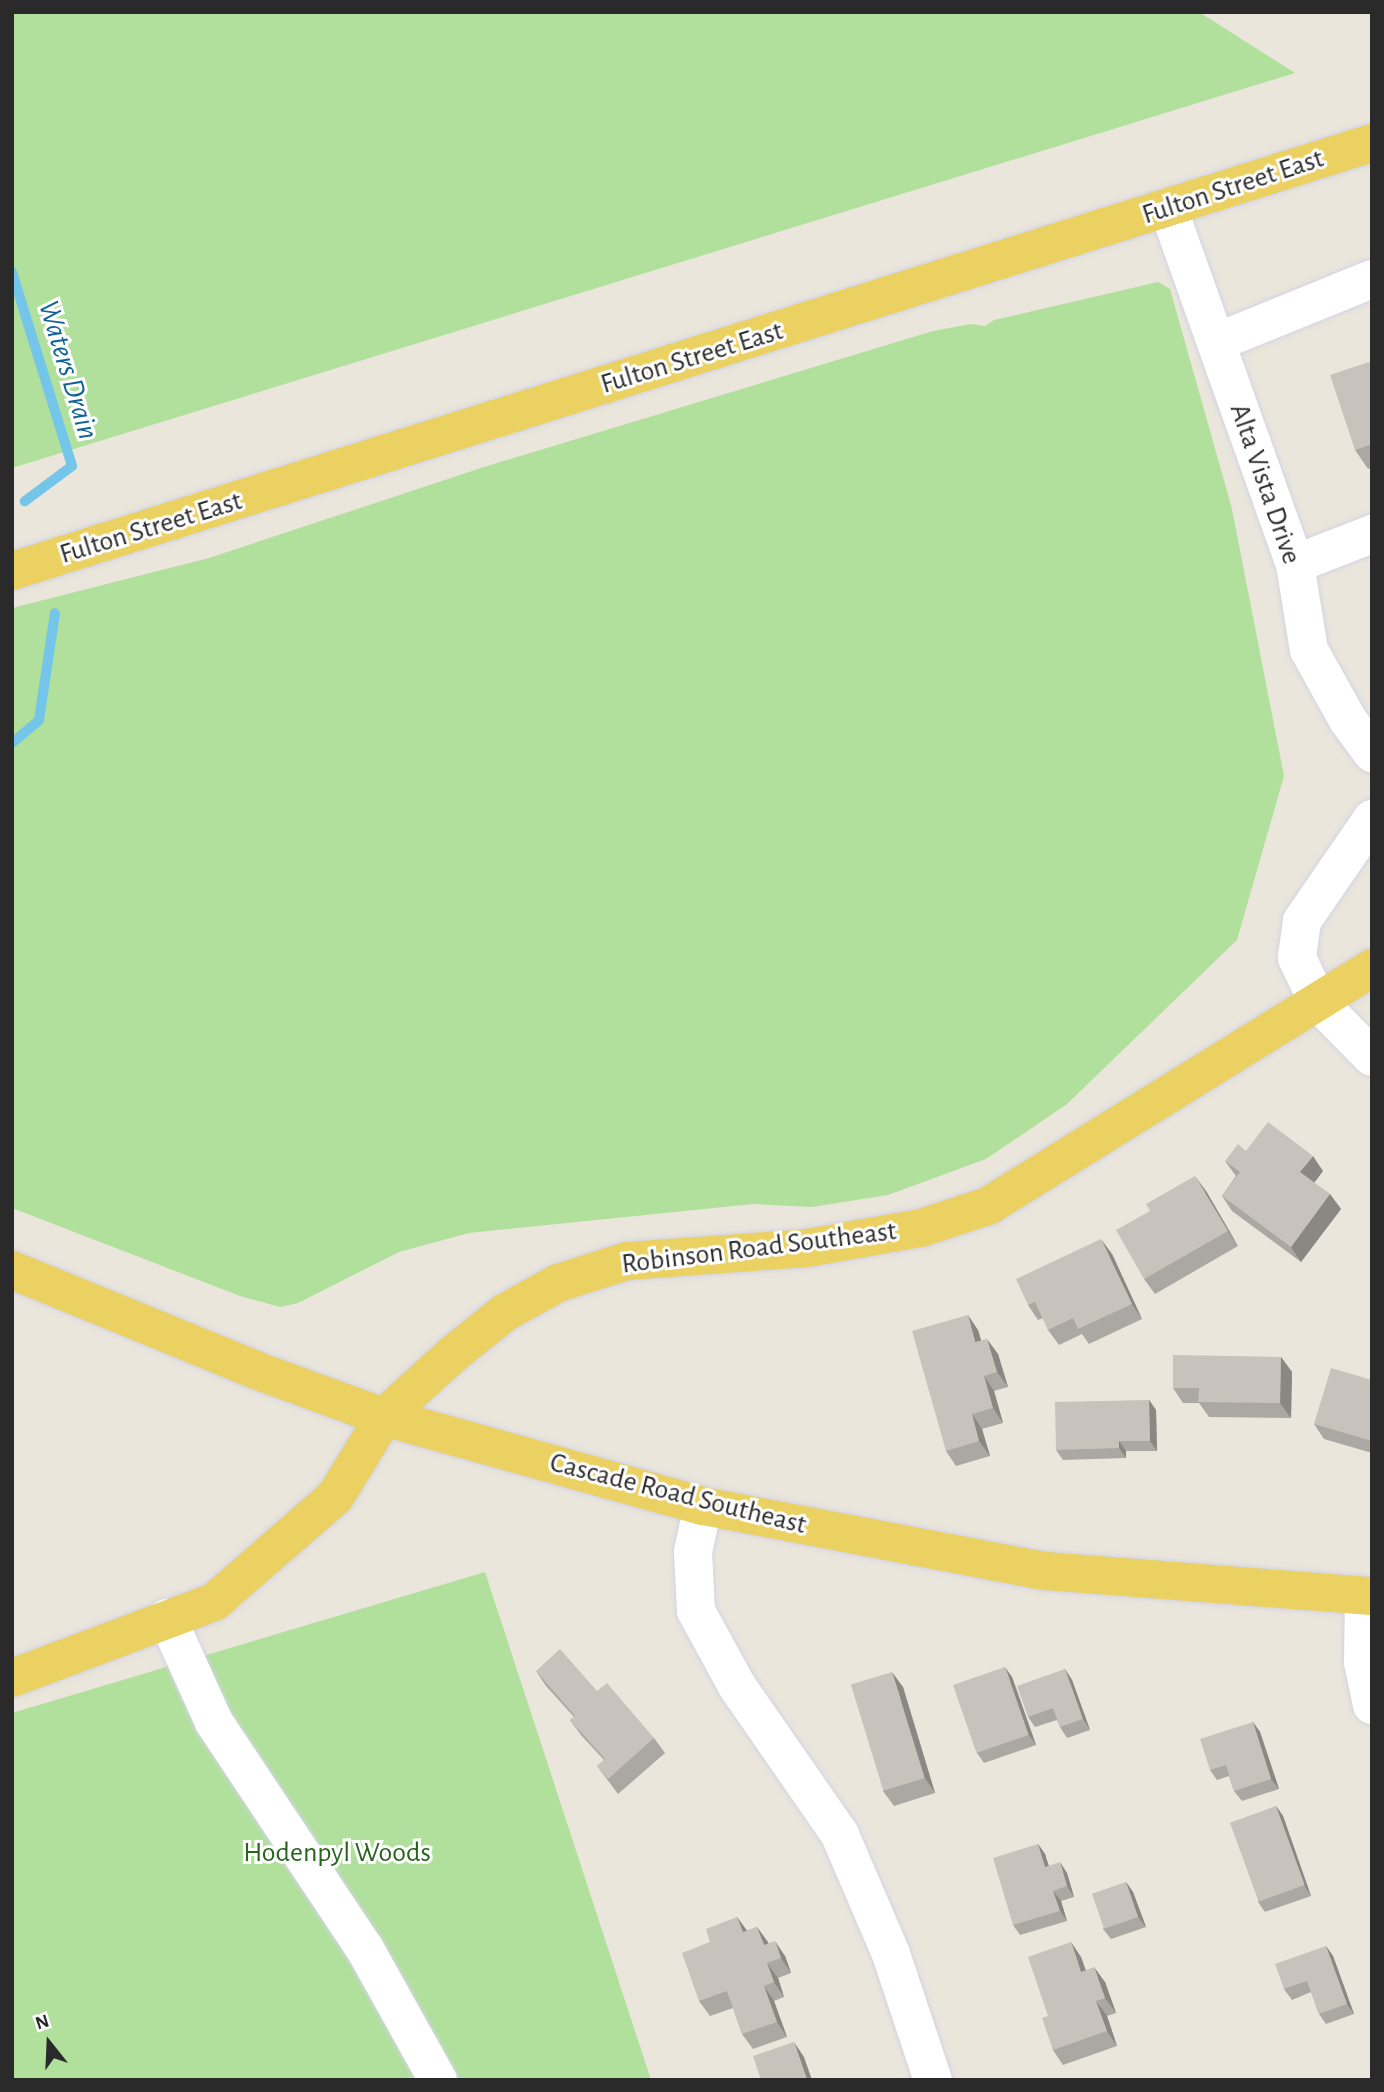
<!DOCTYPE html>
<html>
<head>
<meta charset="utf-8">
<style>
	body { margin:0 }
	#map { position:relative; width:1384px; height:2092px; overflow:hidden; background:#ebe6dc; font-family:"Alegreya Sans",sans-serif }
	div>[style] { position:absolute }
	.green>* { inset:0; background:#b0e09b }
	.stream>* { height:10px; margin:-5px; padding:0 5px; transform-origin:5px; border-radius:5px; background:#73c5ea }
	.roads { filter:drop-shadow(0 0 2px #d2d4e2) drop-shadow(0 0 2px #d2d4e2) }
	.minor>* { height:38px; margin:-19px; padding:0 19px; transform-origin:19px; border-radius:19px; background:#fff }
	.major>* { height:38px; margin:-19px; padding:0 19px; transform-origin:19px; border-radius:19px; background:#ebd062 }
	.wall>* { inset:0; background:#aba7a2 }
	.shaded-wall>* { inset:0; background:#8b8884 }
	.building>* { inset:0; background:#c7c2bc; transform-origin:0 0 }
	span { translate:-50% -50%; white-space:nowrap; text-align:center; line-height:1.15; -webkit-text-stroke:6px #fff; paint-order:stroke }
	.street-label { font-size:28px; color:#2a2a2a }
	.park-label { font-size:28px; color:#29641d }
	.water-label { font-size:30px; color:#136395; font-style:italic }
	.frame { position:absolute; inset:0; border:14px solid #2a2a2a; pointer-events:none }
	.north { position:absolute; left:14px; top:2008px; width:70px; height:70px; -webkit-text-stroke:5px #fff; paint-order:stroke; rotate:342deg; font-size:19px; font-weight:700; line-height:28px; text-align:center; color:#2a2a2a }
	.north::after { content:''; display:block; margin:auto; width:24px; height:32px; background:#2a2a2a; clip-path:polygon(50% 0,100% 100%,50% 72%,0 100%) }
</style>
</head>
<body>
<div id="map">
	<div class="green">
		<i style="clip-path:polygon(12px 12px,1199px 12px,1295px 73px,12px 468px)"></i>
		<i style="clip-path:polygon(1158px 282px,1170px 289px,1232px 509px,1284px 776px,1237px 940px,1067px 1104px,986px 1159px,888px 1195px,812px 1207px,753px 1204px,469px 1233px,399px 1252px,298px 1303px,280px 1307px,240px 1296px,12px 1208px,12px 608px,209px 558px,484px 467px,933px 331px,971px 324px,985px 326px,994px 320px)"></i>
		<i style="clip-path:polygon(485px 1572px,651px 2080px,12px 2080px,12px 1713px)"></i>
	</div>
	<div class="stream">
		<i style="left:12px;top:272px;width:203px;rotate:72.8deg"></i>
		<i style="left:72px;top:466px;width:59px;rotate:143.3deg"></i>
		<i style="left:12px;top:743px;width:35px;rotate:-40deg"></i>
		<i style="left:39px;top:720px;width:108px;rotate:-81.5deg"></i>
	</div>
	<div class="roads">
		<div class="minor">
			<i style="left:1168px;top:208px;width:378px;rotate:70.4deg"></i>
			<i style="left:1295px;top:564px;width:87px;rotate:80.8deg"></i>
			<i style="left:1309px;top:650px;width:80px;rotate:60.9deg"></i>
			<i style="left:1348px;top:720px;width:41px;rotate:54deg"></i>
			<i style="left:1217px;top:342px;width:167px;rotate:-22.1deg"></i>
			<i style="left:1295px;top:564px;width:83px;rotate:-21.3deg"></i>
			<i style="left:1372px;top:819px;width:124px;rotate:124.5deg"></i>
			<i style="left:1302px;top:921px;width:37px;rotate:98deg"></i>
			<i style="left:1297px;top:958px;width:49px;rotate:64.5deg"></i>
			<i style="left:1318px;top:1002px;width:77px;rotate:45.5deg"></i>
			<i style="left:703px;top:1506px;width:47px;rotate:102.3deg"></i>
			<i style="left:693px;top:1552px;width:59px;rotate:87.1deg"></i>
			<i style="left:696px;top:1611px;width:85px;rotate:61.3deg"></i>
			<i style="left:737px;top:1686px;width:181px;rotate:55.3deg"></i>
			<i style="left:840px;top:1835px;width:129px;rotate:66.8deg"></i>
			<i style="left:891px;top:1954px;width:133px;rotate:71.6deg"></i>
			<i style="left:1364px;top:1596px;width:66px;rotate:90.9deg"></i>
			<i style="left:1363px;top:1662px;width:44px;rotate:78.2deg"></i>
			<i style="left:167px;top:1618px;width:114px;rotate:65.7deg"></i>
			<i style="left:214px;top:1722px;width:273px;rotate:56.4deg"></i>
			<i style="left:365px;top:1949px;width:150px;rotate:60.9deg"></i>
		</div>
		<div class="major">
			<i style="left:12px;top:571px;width:1426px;rotate:-17.47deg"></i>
			<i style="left:12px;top:1270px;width:266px;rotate:22.3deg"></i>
			<i style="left:258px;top:1371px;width:134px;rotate:20.1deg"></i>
			<i style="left:384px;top:1417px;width:331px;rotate:15.6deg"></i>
			<i style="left:703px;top:1506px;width:348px;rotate:10.8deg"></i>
			<i style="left:1045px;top:1571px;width:328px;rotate:4.4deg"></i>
			<i style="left:12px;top:1678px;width:216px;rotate:-20.6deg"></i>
			<i style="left:214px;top:1602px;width:160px;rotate:-41deg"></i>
			<i style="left:335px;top:1497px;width:94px;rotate:-58.5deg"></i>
			<i style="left:384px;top:1417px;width:92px;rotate:-42.4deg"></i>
			<i style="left:452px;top:1355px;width:67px;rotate:-38.9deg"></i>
			<i style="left:504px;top:1313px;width:62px;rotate:-29.1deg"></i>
			<i style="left:558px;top:1283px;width:72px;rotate:-17.7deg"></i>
			<i style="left:627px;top:1261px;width:180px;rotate:-4.1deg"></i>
			<i style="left:807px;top:1248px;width:116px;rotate:-10deg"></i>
			<i style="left:921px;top:1228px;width:71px;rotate:-18.2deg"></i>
			<i style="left:988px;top:1206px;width:452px;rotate:-31.8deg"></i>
		</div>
	</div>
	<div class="wall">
		<i style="clip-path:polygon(1372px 361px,1372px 468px,1368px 469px,1355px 450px)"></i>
		<i style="clip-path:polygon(1246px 1151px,1323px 1171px,1314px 1183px,1330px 1194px,1341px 1209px,1301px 1262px,1232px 1211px,1222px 1196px,1236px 1176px,1225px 1161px)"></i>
		<i style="clip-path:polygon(1206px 1191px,1238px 1246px,1155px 1294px,1144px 1279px)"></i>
		<i style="clip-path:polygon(1112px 1254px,1142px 1319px,1089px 1344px,1082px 1334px,1059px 1345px,1048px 1330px,1043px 1318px,1038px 1320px,1028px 1305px)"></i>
		<i style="clip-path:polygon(978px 1330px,981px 1340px,998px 1354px,1008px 1387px,994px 1391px,1003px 1423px,982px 1429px,990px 1456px,956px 1466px,946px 1451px)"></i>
		<i style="clip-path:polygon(1281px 1357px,1292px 1372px,1291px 1418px,1209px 1417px,1199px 1403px,1183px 1403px,1173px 1388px)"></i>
		<i style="clip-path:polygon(1372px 1380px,1372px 1453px,1324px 1439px,1314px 1424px)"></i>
		<i style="clip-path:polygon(1149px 1400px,1156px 1410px,1157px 1451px,1126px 1451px,1126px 1458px,1063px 1460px,1056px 1450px)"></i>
		<i style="clip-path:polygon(1065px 1669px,1072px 1680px,1090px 1730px,1067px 1738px,1060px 1727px,1057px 1720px,1035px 1727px,1028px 1717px)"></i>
		<i style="clip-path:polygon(536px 1671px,597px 1691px,654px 1738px,665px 1753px,618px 1794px,597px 1766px,604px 1760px,581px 1735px,570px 1720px,574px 1717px,546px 1686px)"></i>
		<i style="clip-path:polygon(1012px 1677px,1036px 1745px,984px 1763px,977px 1753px)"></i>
		<i style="clip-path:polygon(903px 1687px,935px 1793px,894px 1806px,883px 1791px)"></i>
		<i style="clip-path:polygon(1253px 1722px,1260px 1732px,1279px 1789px,1242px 1801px,1234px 1791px,1229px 1776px,1217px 1780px,1210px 1770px)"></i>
		<i style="clip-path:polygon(1276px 1806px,1283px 1816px,1311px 1896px,1265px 1912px,1258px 1902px)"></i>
		<i style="clip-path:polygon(1038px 1844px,1045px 1854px,1049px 1866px,1067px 1873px,1074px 1897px,1061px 1901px,1067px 1921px,1020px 1935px,1013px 1925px)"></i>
		<i style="clip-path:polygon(1126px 1882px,1133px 1892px,1146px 1927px,1111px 1939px,1103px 1929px)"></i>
		<i style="clip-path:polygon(737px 1917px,747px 1931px,757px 1927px,768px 1943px,785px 1956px,791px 1973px,778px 1978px,784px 1997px,774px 2001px,787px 2037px,753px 2049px,742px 2034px,733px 2008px,710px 2016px,699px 2001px,710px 1942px)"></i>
		<i style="clip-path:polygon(1326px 1946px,1333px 1956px,1354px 2014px,1326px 2024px,1319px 2014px,1311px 1992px,1292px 2000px,1284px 1989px)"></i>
		<i style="clip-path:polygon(1081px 1957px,1086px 1970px,1105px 1982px,1116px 2013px,1107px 2016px,1117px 2046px,1063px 2065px,1053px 2050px,1048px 2016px)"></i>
	</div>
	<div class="shaded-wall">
		<i style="clip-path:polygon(1313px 1156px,1323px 1171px,1311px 1187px,1300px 1172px)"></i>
		<i style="clip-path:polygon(1195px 1176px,1206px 1191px,1238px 1246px,1228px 1231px)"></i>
		<i style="clip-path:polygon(1330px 1194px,1341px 1209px,1301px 1262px,1291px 1247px)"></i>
		<i style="clip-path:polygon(1101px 1239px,1112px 1254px,1142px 1319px,1132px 1304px)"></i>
		<i style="clip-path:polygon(968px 1315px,978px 1330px,986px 1357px,975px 1342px)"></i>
		<i style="clip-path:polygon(987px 1339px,998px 1354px,1008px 1387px,997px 1372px)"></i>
		<i style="clip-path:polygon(1281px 1357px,1292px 1372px,1291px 1418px,1280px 1403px)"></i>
		<i style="clip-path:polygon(984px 1376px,994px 1391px,1003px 1423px,993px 1408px)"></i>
		<i style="clip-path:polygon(1149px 1400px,1156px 1410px,1157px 1451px,1150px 1441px)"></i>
		<i style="clip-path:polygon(972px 1414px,982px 1429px,990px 1456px,979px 1441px)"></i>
		<i style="clip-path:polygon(1119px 1441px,1126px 1451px,1126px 1458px,1119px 1448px)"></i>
		<i style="clip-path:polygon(1005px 1667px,1012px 1677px,1036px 1745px,1029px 1735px)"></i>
		<i style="clip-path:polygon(1065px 1669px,1072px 1680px,1090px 1730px,1083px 1719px)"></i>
		<i style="clip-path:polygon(892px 1672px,903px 1687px,935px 1793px,925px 1778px)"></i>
		<i style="clip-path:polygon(1253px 1722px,1260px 1732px,1279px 1789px,1271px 1779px)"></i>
		<i style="clip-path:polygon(1276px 1806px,1283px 1816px,1311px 1896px,1304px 1885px)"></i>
		<i style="clip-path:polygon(1038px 1844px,1045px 1854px,1052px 1877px,1045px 1867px)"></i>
		<i style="clip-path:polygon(1060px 1862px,1067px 1873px,1074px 1897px,1067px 1886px)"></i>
		<i style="clip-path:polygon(1126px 1882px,1133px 1892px,1146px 1927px,1138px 1917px)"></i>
		<i style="clip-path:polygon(1053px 1891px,1061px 1901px,1067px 1921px,1060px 1911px)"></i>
		<i style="clip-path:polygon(737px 1917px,748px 1932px,743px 1932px)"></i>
		<i style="clip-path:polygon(757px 1927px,768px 1942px,774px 1960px,764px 1945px)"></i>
		<i style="clip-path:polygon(775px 1941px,785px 1956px,791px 1973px,781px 1958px)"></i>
		<i style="clip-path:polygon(1071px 1942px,1081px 1957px,1091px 1987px,1081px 1972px)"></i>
		<i style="clip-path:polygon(1326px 1946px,1333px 1956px,1354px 2014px,1347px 2004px)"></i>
		<i style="clip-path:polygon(767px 1963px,778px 1978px,784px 1997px,774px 1982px)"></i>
		<i style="clip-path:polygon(1094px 1967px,1105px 1982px,1116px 2013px,1105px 1998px)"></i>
		<i style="clip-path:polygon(764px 1986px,774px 2001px,787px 2037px,777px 2022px)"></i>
		<i style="clip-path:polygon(1096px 2001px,1107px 2016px,1117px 2046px,1107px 2031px)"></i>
		<i style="clip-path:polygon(794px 2042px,804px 2057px,812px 2080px,807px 2080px)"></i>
	</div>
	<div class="building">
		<i style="clip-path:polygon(1372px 361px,1372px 444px,1355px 450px,1330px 375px)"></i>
		<i style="clip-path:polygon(1268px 1122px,1313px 1156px,1300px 1172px,1330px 1194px,1291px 1247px,1222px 1196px,1240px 1172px,1225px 1161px,1238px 1144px,1246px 1151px)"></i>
		<i style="clip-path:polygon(1195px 1176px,1228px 1231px,1144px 1279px,1116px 1230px,1150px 1211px,1146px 1204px)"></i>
		<i style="clip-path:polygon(1101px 1239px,1132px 1304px,1078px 1329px,1073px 1318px,1048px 1330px,1035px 1302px,1028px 1305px,1016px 1279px)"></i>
		<i style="clip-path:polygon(968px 1315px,975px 1342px,987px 1339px,997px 1372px,984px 1376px,993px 1408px,972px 1414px,979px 1441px,946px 1451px,912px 1331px)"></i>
		<i style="clip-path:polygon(1173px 1355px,1281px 1357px,1280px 1403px,1198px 1402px,1199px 1388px,1173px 1388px)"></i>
		<i style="clip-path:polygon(1331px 1368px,1372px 1380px,1372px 1441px,1314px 1424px)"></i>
		<i style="clip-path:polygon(1149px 1400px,1150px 1441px,1119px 1441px,1119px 1448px,1056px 1450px,1055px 1402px)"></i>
		<i style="clip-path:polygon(560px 1649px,597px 1691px,607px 1683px,654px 1738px,608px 1779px,597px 1766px,605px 1759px,570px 1720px,575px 1716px,536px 1671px)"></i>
		<i style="left:1005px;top:1667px;width:72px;height:55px;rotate:71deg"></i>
		<i style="clip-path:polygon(1065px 1669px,1083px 1719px,1060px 1727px,1053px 1708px,1028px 1717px,1017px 1686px)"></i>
		<i style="left:892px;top:1672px;width:111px;height:43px;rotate:73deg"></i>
		<i style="clip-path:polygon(1253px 1722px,1271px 1779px,1234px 1791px,1226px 1765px,1210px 1770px,1200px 1739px)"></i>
		<i style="left:1276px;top:1806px;width:84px;height:49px;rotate:70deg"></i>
		<i style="clip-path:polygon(1038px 1844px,1045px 1867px,1060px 1862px,1067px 1886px,1053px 1891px,1060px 1911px,1013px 1925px,993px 1858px)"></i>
		<i style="left:1126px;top:1882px;width:37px;height:36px;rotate:71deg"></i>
		<i style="clip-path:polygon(737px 1917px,743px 1932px,757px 1927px,764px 1945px,775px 1941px,781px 1958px,767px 1963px,774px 1982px,764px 1986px,777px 2022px,742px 2034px,727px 1991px,699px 2001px,682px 1953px,710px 1942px,706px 1929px)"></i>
		<i style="clip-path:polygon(1071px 1942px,1081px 1972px,1094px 1967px,1105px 1998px,1096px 2001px,1107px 2031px,1053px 2050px,1042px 2018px,1048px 2016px,1028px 1957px)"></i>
		<i style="clip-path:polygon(1326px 1946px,1347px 2004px,1319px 2014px,1307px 1981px,1284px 1989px,1275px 1964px)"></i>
		<i style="clip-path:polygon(794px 2042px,807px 2080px,761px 2080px,753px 2056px)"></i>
	</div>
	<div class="street-label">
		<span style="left:1233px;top:187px;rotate:-18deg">Fulton Street East</span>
		<span style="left:692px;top:358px;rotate:-17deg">Fulton Street East</span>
		<span style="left:1265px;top:484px;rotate:71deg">Alta Vista Drive</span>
		<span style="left:151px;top:528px;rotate:-17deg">Fulton Street East</span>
		<span style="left:759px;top:1248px;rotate:-7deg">Robinson Road Southeast</span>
		<span style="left:678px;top:1494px;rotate:14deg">Cascade Road Southeast</span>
	</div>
	<div class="park-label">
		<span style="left:337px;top:1853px">Hodenpyl Woods</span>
	</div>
	<div class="water-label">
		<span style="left:68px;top:370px;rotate:73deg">Waters Drain</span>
	</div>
	<div class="frame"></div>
	<div class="north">N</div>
</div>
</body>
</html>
